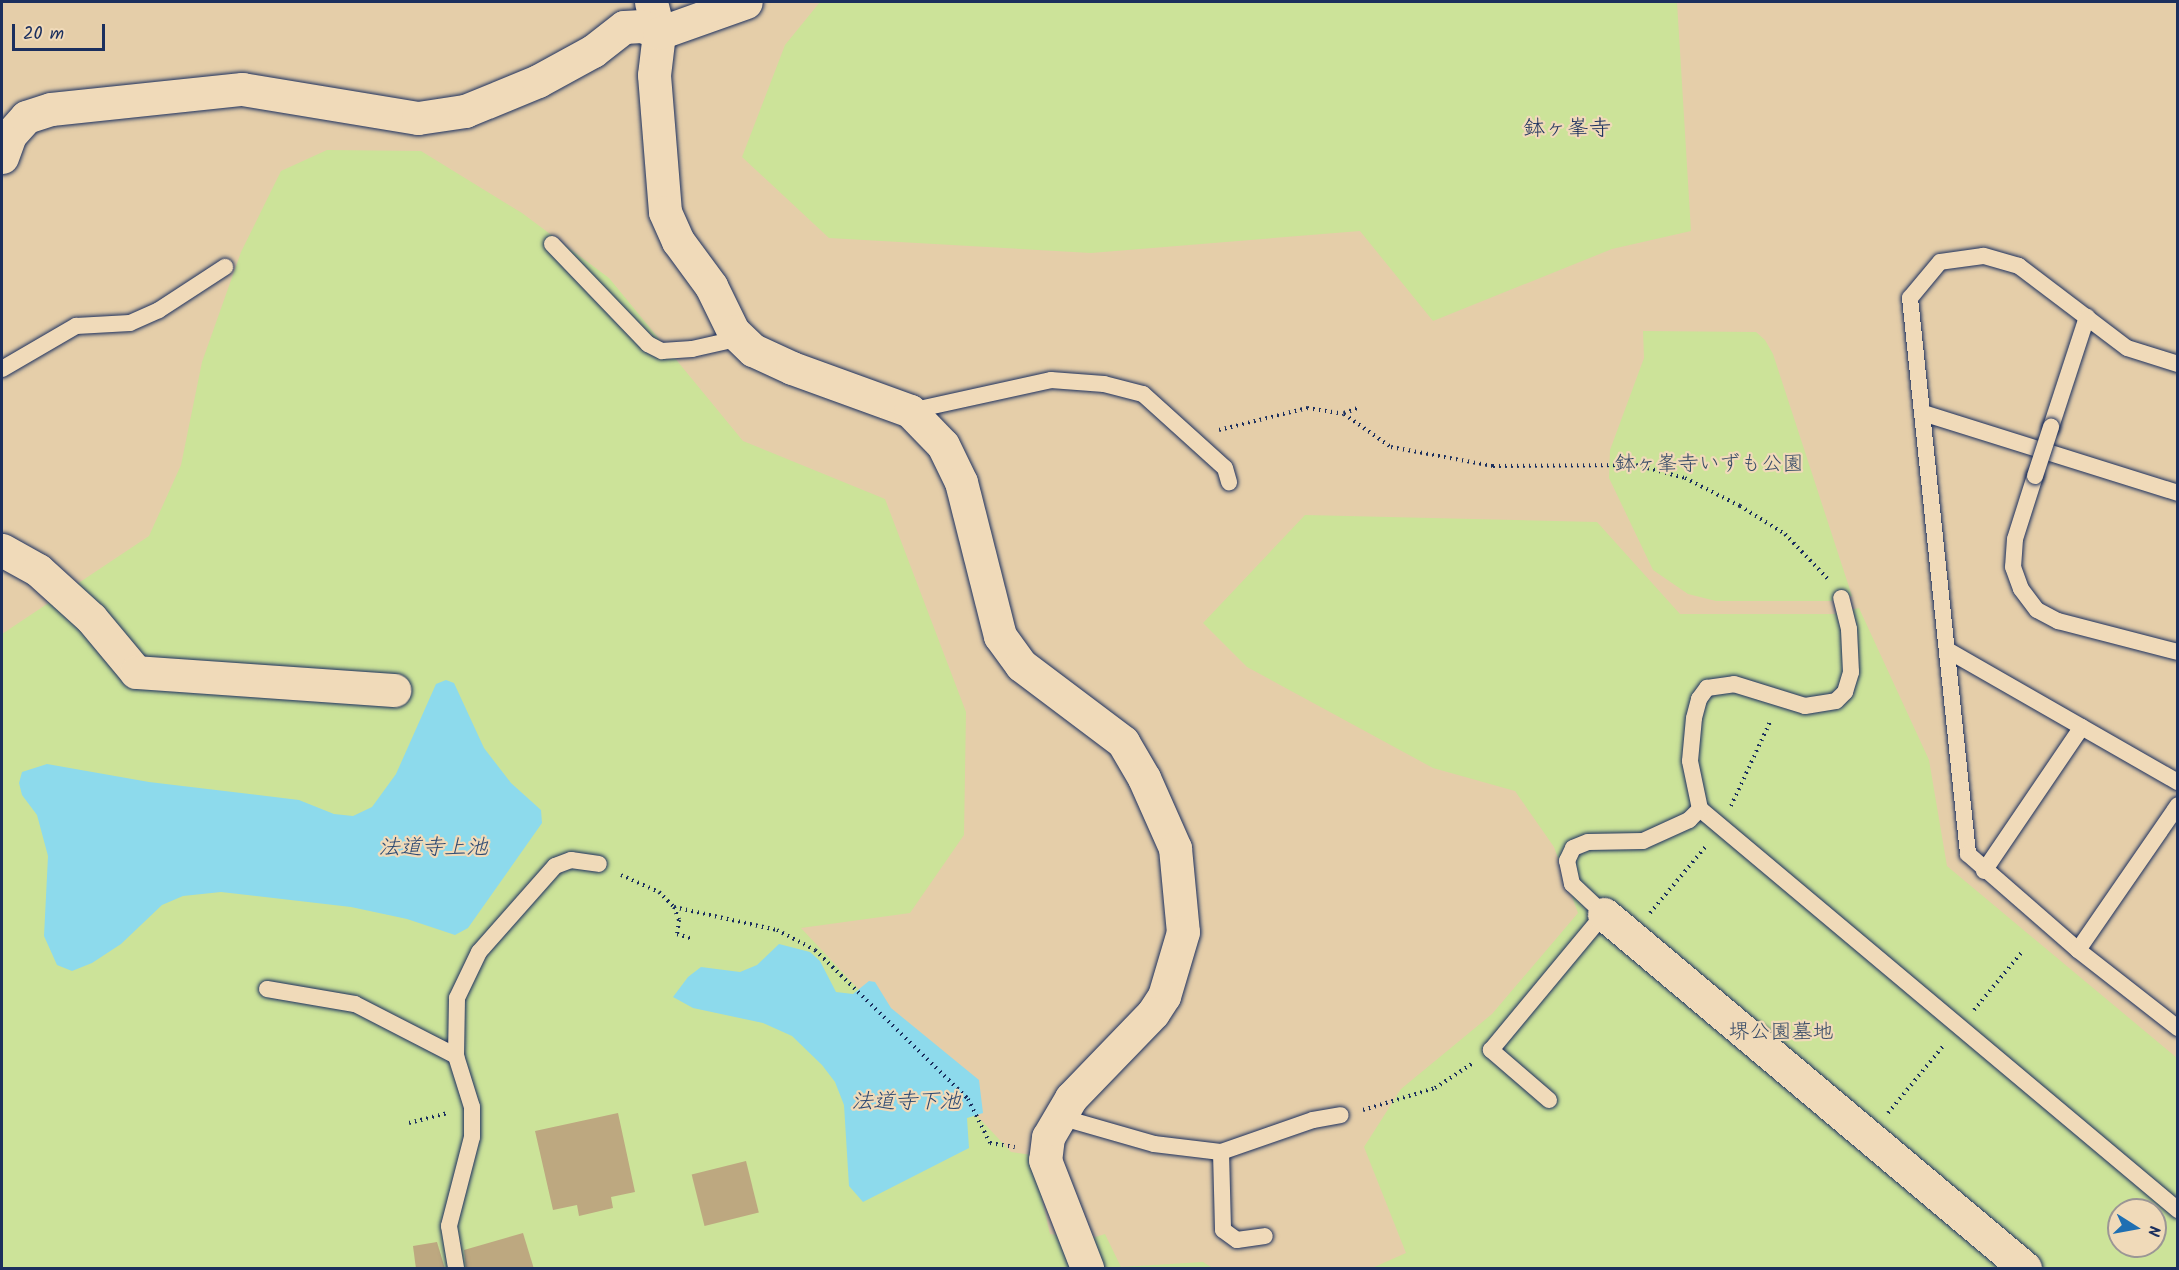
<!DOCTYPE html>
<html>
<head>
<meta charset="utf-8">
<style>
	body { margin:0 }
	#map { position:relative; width:2179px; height:1270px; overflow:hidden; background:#e5cea9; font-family:Kalam,"Klee One",sans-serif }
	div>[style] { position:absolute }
	.green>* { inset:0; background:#cce399 }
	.water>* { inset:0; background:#8ddaec }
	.building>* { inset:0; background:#bda880; transform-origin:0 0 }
	.path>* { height:4px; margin-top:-2px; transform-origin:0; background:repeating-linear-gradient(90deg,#1b2f5e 0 1.5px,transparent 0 6px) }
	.roads { filter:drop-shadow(0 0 2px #1b2f5e) drop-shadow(0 0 2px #1b2f5e) }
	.lane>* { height:16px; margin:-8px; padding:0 8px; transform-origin:8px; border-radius:8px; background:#f0dab9 }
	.street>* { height:33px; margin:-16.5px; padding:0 16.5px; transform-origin:16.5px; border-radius:16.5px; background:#f0dab9 }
	.bridges { filter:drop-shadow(0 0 2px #1b2f5e) drop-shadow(0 0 2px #1b2f5e) }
	.lane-bridge>* { height:16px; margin:-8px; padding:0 8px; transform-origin:8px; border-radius:8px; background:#f0dab9 }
	span { translate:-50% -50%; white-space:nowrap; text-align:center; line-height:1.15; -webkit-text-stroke:4.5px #f0dab9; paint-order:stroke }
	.park-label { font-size:21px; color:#364a67 }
	.neighbourhood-label { font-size:22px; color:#1b2f5e }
	.water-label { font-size:22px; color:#2c4973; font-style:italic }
	.frame { position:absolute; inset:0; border:3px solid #1b2f5e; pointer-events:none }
	.north { position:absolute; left:2107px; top:1198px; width:60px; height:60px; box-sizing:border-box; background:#f0dab9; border:2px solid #9b9695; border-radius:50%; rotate:101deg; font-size:16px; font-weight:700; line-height:24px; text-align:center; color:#1b2f5e }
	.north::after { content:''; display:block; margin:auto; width:21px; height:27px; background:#1f6fb2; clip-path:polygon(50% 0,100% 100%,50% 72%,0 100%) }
	.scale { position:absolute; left:12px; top:24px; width:93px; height:27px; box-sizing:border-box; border:3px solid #1b2f5e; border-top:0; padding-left:8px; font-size:18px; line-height:21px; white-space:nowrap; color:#1b2f5e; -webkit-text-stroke:4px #f0dab9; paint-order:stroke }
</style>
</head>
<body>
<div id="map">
	<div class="green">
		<i style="clip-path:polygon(820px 2px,1677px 2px,1691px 231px,1612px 249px,1433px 321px,1360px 231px,1091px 253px,829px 238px,742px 157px,785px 45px)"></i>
		<i style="clip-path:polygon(327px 150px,421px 151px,522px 213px,609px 278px,743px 441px,885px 499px,966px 712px,964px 835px,910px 913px,801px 928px,1011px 1152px,1032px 1155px,1050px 1234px,1086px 1240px,1105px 1234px,1121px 1267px,1203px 1262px,1213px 1268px,2px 1268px,2px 634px,149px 536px,181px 465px,202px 362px,241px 252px,281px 171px)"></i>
		<i style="clip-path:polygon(1643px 331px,1756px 332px,1765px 340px,1773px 354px,1852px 596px,1832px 601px,1716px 601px,1688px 594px,1653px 570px,1609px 478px,1610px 450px,1644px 358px)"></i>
		<i style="clip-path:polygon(evenodd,1305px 515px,1597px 522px,1680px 614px,1834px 614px,1859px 608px,1929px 760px,1947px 866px,2177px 1058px,2177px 1268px,1372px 1268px,1406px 1253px,1364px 1147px,1401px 1089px,1492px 1014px,1578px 913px,1554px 847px,1515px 791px,1433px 768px,1247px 667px,1203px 623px,1305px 515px,2119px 1210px,2155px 1210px,2155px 1246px,2119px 1246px,2119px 1210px)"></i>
	</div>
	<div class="water">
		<i style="clip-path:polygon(446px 680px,454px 683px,484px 748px,511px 783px,541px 810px,542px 823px,468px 928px,455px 935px,407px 919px,351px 907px,221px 892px,183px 896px,162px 905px,121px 944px,92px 963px,72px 971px,57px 965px,44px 936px,48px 856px,37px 815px,22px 795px,19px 783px,22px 772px,47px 764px,149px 782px,299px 800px,334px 814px,353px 816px,372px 807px,396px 774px,436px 684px)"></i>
		<i style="clip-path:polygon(779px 944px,810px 952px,820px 961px,836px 992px,853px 994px,869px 981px,875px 982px,891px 1008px,979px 1080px,983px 1113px,967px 1118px,969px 1148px,863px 1202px,849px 1186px,844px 1105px,835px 1082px,822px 1065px,792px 1036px,763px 1023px,693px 1008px,673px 997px,688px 977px,701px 967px,740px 972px,757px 965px)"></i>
	</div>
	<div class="building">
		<i style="clip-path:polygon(618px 1113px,635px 1192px,611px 1197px,613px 1208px,579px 1216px,577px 1205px,553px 1210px,535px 1131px)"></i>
		<i style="left:746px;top:1161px;width:53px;height:56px;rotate:76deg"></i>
		<i style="clip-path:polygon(523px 1233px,534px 1269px,466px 1269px,464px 1250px)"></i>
		<i style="clip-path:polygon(437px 1242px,445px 1269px,416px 1269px,413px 1246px)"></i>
	</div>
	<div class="path">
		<i style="left:1344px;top:413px;width:15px;rotate:-20deg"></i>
		<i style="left:1219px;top:430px;width:91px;rotate:-14deg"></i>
		<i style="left:1307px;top:408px;width:37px;rotate:9deg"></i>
		<i style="left:1344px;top:414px;width:57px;rotate:35.1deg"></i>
		<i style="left:1391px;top:447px;width:104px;rotate:10.6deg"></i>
		<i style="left:1493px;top:466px;width:143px;rotate:-0.4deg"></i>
		<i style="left:1636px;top:465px;width:51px;rotate:14.9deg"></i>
		<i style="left:1685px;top:478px;width:62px;rotate:27deg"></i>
		<i style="left:1740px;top:506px;width:53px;rotate:31.9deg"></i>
		<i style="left:1785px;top:534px;width:64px;rotate:46.3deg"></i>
		<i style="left:1731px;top:806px;width:95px;rotate:-65.1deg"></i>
		<i style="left:621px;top:875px;width:42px;rotate:24.1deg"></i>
		<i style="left:659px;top:892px;width:21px;rotate:45deg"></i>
		<i style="left:674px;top:907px;width:14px;rotate:69deg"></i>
		<i style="left:679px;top:920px;width:14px;rotate:98deg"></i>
		<i style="left:677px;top:934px;width:16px;rotate:18deg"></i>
		<i style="left:674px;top:907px;width:106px;rotate:12.6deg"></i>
		<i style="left:777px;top:930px;width:43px;rotate:27.8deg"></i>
		<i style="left:815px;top:950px;width:214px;rotate:44.2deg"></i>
		<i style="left:968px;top:1099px;width:49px;rotate:63.4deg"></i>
		<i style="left:990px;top:1143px;width:25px;rotate:9deg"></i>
		<i style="left:1650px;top:913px;width:89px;rotate:-50deg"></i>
		<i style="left:1974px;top:1010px;width:74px;rotate:-50.5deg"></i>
		<i style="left:1363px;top:1110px;width:75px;rotate:-17deg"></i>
		<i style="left:1435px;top:1088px;width:45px;rotate:-33.3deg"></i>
		<i style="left:1888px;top:1113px;width:88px;rotate:-50.5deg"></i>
		<i style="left:409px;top:1123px;width:40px;rotate:-14.4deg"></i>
	</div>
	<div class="roads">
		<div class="lane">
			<i style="left:552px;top:244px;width:139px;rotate:46.2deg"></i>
			<i style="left:648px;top:344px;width:16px;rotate:27deg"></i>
			<i style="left:662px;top:351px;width:30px;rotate:-4deg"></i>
			<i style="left:692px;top:349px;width:50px;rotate:-12.7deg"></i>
			<i style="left:2178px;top:364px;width:53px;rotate:-162.6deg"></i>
			<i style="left:2127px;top:348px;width:136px;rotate:-142.8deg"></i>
			<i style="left:2019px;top:266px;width:37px;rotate:-164deg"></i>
			<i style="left:1983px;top:256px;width:43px;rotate:172.1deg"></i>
			<i style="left:1940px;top:262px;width:47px;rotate:129.8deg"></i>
			<i style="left:1910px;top:298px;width:559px;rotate:84.04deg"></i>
			<i style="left:1968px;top:854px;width:146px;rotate:41.1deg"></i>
			<i style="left:2078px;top:950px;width:127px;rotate:38deg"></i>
			<i style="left:2px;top:369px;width:86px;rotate:-30.2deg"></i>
			<i style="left:76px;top:326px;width:54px;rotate:-3.2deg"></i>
			<i style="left:130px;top:323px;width:32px;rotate:-24deg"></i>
			<i style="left:159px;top:310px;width:79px;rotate:-33.1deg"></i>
			<i style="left:910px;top:411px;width:144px;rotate:-12.4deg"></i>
			<i style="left:1051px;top:380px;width:53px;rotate:4.3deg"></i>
			<i style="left:1104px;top:384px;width:40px;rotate:14.4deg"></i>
			<i style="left:1143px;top:394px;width:110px;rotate:42.1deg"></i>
			<i style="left:1225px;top:468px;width:15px;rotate:74deg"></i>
			<i style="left:1923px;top:413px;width:267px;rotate:17.4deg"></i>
			<i style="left:2051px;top:427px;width:116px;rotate:-71.9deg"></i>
			<i style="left:2035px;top:476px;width:66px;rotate:107.6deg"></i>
			<i style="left:2015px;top:539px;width:28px;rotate:94deg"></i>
			<i style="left:2013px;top:567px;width:23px;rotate:70deg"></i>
			<i style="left:2021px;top:589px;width:26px;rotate:53deg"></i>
			<i style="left:2037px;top:610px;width:24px;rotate:28deg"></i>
			<i style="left:2058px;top:621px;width:124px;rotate:14.5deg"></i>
			<i style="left:1949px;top:651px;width:264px;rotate:29.8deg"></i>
			<i style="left:1700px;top:809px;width:624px;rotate:39.99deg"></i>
			<i style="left:1984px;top:871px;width:174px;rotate:-55.8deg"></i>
			<i style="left:2078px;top:950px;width:176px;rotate:-55.4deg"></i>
			<i style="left:267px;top:989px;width:89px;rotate:9.7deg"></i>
			<i style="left:355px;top:1004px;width:114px;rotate:27.2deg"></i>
			<i style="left:456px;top:1056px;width:53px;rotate:72.6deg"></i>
			<i style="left:472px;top:1107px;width:30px;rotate:90deg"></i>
			<i style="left:472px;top:1137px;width:92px;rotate:104.5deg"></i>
			<i style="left:449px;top:1226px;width:43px;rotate:80.5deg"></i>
			<i style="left:456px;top:1056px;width:58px;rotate:-89deg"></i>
			<i style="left:457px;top:998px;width:51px;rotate:-64.4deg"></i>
			<i style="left:479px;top:952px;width:115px;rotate:-48.5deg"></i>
			<i style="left:555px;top:866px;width:17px;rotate:-21deg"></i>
			<i style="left:571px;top:860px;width:28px;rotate:8deg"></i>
			<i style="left:1549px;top:1100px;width:77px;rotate:-139.2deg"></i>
			<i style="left:1491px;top:1050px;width:177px;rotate:-50.3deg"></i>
			<i style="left:1604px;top:914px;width:44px;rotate:-136.8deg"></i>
			<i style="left:1572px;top:884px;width:24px;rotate:-102deg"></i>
			<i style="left:1567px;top:861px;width:14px;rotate:-65deg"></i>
			<i style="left:1573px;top:848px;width:16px;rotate:-22deg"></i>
			<i style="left:1588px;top:842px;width:55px;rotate:-1deg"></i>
			<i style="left:1643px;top:841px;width:51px;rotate:-24.5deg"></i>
			<i style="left:1689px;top:820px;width:16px;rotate:-45deg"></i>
			<i style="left:1700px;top:809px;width:49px;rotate:-101.8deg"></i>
			<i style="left:1690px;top:761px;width:43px;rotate:-84.7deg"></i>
			<i style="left:1694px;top:718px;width:20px;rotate:-75deg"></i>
			<i style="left:1699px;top:699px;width:14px;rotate:-54deg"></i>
			<i style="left:1707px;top:688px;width:27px;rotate:-8deg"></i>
			<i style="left:1734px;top:684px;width:74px;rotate:17.2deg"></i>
			<i style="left:1805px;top:706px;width:31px;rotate:-9deg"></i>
			<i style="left:1836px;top:701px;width:13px;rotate:-45deg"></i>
			<i style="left:1845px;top:692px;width:21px;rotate:-73deg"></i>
			<i style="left:1851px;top:672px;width:43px;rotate:-92.7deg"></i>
			<i style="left:1849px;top:629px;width:32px;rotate:-104deg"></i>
			<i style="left:1060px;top:1117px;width:98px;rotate:16deg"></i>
			<i style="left:1154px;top:1144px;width:67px;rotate:6.8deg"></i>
			<i style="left:1221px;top:1152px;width:97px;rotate:-19.2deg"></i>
			<i style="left:1313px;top:1120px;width:28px;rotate:-10deg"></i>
			<i style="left:1221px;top:1152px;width:78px;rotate:88.5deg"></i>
			<i style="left:1223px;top:1230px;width:17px;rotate:36deg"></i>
			<i style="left:1237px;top:1240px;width:28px;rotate:-8deg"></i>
		</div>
		<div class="street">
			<i style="left:651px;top:2px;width:32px;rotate:76deg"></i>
			<i style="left:659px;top:33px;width:42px;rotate:96.8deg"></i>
			<i style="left:654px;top:75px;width:137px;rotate:85.4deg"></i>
			<i style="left:665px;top:212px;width:32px;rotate:66deg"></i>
			<i style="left:678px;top:241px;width:56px;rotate:53.7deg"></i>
			<i style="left:711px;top:286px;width:50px;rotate:63.9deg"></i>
			<i style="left:733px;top:331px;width:28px;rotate:44deg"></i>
			<i style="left:753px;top:350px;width:43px;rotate:24.8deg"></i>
			<i style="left:792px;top:368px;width:126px;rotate:20deg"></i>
			<i style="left:910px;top:411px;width:47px;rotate:45.9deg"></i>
			<i style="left:943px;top:445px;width:41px;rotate:64.1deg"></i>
			<i style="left:961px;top:482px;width:159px;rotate:75.8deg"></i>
			<i style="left:1000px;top:636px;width:36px;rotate:54deg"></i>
			<i style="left:1021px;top:665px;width:128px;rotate:37deg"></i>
			<i style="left:1123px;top:742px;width:42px;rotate:59.7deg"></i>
			<i style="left:1144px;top:778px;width:77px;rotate:66.1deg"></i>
			<i style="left:1175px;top:848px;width:84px;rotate:84.6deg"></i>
			<i style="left:1183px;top:932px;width:67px;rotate:106.5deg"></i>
			<i style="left:1164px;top:996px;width:20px;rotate:123deg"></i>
			<i style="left:1153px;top:1013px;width:118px;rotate:134deg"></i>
			<i style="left:1071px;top:1098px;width:45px;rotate:120.5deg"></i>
			<i style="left:1048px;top:1137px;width:23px;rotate:97deg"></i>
			<i style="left:1045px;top:1160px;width:116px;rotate:68.7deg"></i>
			<i style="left:2px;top:157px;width:23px;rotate:-70deg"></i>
			<i style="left:10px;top:135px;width:24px;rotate:-48deg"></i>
			<i style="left:26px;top:117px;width:26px;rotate:-18deg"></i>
			<i style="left:51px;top:109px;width:192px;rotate:-6deg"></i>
			<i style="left:242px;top:89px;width:178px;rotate:9.4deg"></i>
			<i style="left:418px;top:118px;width:48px;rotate:-8.5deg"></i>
			<i style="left:465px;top:111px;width:79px;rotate:-22.3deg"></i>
			<i style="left:538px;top:81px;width:63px;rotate:-28.6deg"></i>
			<i style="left:593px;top:51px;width:39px;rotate:-38deg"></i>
			<i style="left:624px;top:27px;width:18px;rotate:-3deg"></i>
			<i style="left:642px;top:26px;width:18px;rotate:22deg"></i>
			<i style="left:659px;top:33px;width:92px;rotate:-19.6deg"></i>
			<i style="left:2px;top:550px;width:41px;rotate:29.1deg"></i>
			<i style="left:38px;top:570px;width:72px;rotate:42.2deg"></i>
			<i style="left:91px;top:618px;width:70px;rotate:50.2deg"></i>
			<i style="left:136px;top:672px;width:259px;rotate:4deg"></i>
			<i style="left:1604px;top:914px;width:550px;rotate:40.06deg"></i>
		</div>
	</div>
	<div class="bridges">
		<div class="lane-bridge">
			<i style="left:2035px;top:476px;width:52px;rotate:-71.9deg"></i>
		</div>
	</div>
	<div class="park-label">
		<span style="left:1709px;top:465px">鉢ヶ峯寺いずも公園</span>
		<span style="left:1781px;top:1033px">堺公園墓地</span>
	</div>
	<div class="neighbourhood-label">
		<span style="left:1567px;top:130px">鉢ヶ峯寺</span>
	</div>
	<div class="water-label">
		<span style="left:433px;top:849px">法道寺上池</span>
		<span style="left:906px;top:1103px">法道寺下池</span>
	</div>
	<div class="frame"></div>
	<div class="north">N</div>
	<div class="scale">20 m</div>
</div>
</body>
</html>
